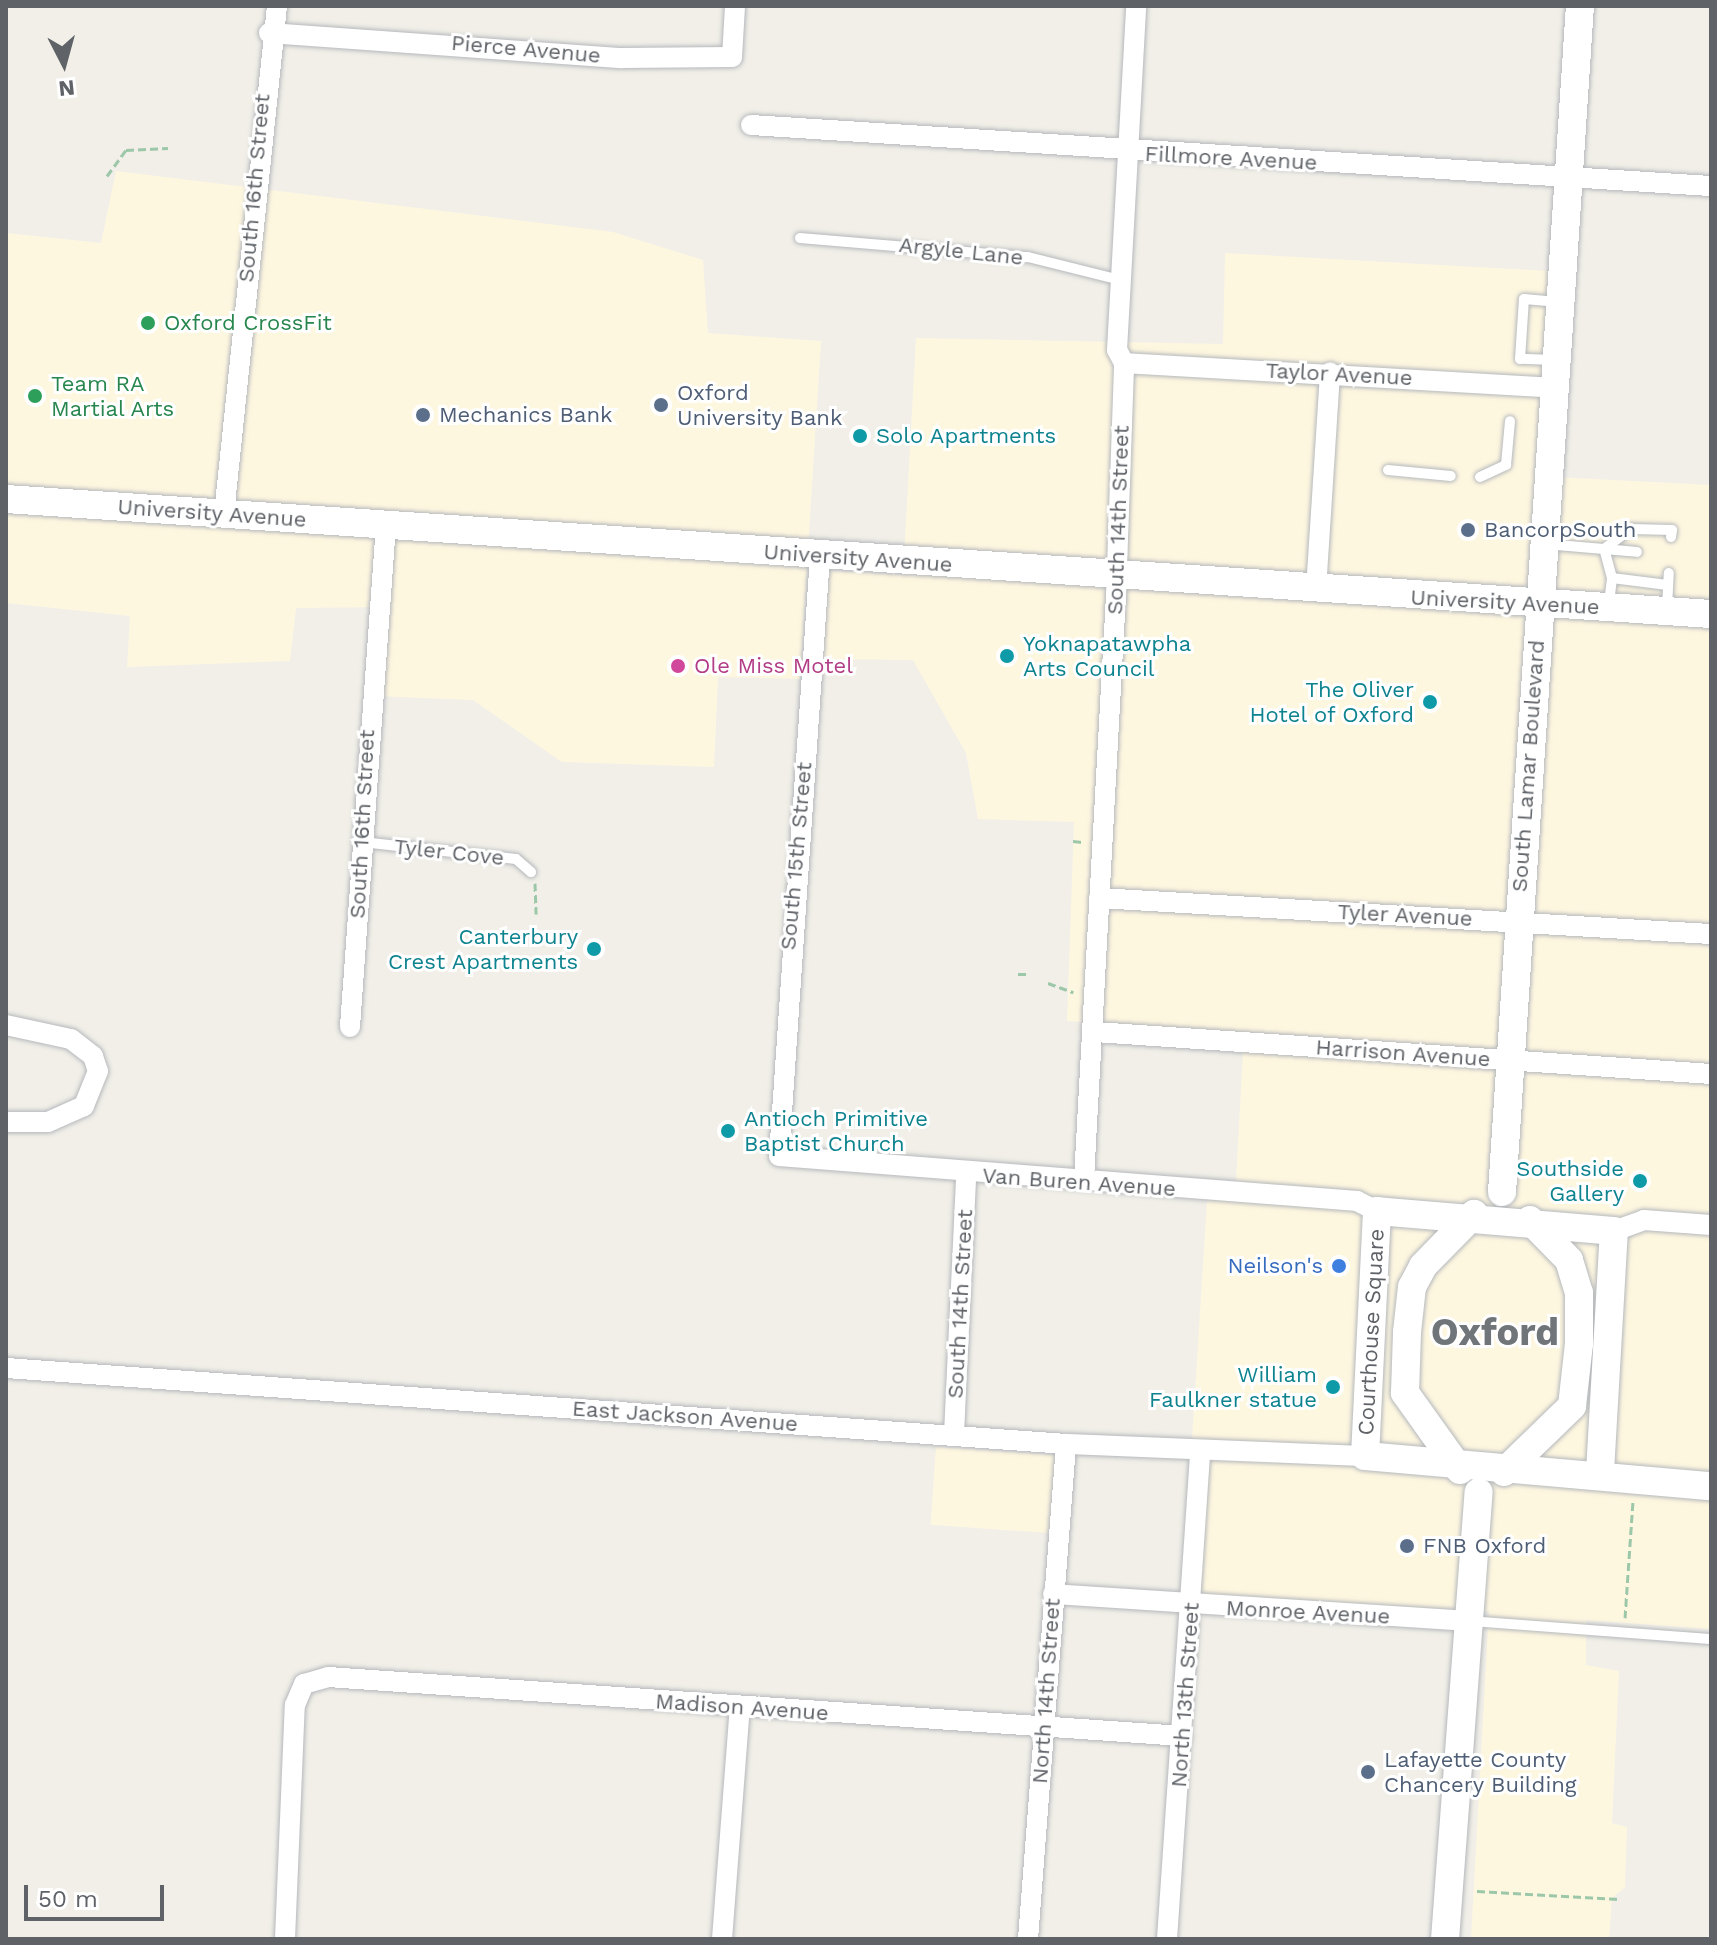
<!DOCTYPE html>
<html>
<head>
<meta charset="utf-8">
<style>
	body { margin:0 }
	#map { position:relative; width:1717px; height:1945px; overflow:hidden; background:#f1efe8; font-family:"Work Sans",sans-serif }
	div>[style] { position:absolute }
	.commercial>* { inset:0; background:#fef7e0; transform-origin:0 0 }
	.path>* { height:3px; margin-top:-1.5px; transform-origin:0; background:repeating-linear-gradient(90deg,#9cc7a9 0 8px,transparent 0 12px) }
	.roads { filter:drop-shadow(0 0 2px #b5b8bc) drop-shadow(0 0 2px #b5b8bc) }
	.lane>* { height:10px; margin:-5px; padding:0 5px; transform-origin:5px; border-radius:5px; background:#fff }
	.street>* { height:20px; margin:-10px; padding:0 10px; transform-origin:10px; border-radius:10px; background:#fff }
	.secondary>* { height:28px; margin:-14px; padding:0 14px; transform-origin:14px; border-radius:14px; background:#fff }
	.dots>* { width:22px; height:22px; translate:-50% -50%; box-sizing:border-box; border:4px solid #fff; border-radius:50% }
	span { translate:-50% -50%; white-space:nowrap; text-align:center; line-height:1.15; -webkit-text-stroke:6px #fff; paint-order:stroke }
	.street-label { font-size:22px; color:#5f6368 }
	.leisure-label { font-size:22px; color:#27864d }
	.left { translate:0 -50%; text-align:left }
	.service-label { font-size:22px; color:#4e5e75 }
	.culture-label { font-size:22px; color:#0d838f }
	.right { translate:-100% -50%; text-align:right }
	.hotel-label { font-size:22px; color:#b23c85 }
	.shop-label { font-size:22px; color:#366cbe }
	.town-label { font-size:38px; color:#70757a; font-weight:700 }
	.frame { position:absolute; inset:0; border:8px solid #5f6368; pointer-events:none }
	.north { position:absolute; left:24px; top:24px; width:80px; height:80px; -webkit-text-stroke:6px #fff; paint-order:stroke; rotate:174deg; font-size:22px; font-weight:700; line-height:32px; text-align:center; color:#5f6368 }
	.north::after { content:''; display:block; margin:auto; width:28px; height:36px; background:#5f6368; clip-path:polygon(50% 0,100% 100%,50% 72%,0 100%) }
	.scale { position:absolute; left:24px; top:1885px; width:140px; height:36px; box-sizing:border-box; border:4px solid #5f6368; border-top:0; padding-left:10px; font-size:24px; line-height:28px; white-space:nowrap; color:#5f6368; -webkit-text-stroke:6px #fff; paint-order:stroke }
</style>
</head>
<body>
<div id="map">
	<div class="commercial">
		<i style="clip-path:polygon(116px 171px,613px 232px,703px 260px,708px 333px,821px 341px,800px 679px,718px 677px,714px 767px,562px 762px,473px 700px,374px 696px,389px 607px,296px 608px,290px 661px,127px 667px,130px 616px,6px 603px,6px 233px,101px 243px)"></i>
		<i style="clip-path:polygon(1225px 253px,1549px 271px,1535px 476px,1711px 485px,1711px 1629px,1586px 1620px,1586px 1665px,1619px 1671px,1612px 1823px,1627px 1827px,1625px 1887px,1612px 1898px,1609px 1939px,1471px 1939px,1489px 1611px,1182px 1598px,1207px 1201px,1235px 1199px,1244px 1033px,1067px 1021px,1074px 822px,978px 819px,966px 753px,913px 660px,822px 659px,828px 571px,903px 575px,916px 338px,1223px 344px)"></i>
		<i style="left:936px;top:1447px;width:122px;height:78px;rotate:4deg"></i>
	</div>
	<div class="path">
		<i style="left:107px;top:176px;width:32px;rotate:-54deg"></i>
		<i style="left:126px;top:150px;width:42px;rotate:-2.7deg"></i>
		<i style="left:1073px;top:841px;width:9px;rotate:6deg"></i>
		<i style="left:535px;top:883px;width:31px;rotate:88deg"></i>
		<i style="left:1018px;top:974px;width:9px"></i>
		<i style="left:1048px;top:983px;width:27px;rotate:20deg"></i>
		<i style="left:1625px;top:1618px;width:116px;rotate:-86.1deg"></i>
		<i style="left:1477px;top:1891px;width:142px;rotate:3.2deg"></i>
	</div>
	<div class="roads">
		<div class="lane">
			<i style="left:800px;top:238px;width:229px;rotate:4.8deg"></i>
			<i style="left:1028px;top:257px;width:95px;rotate:14deg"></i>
			<i style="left:1555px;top:360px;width:35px;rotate:-178deg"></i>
			<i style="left:1520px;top:359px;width:60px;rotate:-86.2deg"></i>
			<i style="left:1524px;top:299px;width:33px;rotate:5deg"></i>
			<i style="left:1388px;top:470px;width:63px;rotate:5.4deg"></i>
			<i style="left:1480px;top:477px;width:29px;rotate:-25deg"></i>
			<i style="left:1506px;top:465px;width:44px;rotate:-84.8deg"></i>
			<i style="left:1545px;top:544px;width:59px;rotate:4.8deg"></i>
			<i style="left:1604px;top:549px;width:34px;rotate:-37deg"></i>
			<i style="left:1631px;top:529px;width:41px;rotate:1.4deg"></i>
			<i style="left:1672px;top:530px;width:7px;rotate:98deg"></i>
			<i style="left:1612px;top:578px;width:30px;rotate:-105deg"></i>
			<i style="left:1604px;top:549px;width:33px;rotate:5deg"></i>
			<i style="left:1609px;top:603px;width:25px;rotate:-83deg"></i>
			<i style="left:1612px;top:578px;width:56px;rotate:7.1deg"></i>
			<i style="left:1667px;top:607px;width:34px;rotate:-87deg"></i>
			<i style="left:362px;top:842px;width:155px;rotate:6.3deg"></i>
			<i style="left:516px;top:859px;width:20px;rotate:41deg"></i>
			<i style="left:1470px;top:1621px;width:242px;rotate:4.3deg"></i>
		</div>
		<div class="street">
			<i style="left:269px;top:33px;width:354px;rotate:4.1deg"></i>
			<i style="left:622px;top:58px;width:110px;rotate:-0.5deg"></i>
			<i style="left:732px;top:57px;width:51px;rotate:-86.6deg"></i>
			<i style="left:751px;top:125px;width:962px;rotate:3.64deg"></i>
			<i style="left:1124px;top:363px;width:431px;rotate:3.3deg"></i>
			<i style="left:224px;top:514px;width:511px;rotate:-84.04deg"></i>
			<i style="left:820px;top:556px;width:601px;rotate:93.91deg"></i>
			<i style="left:779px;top:1156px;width:580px;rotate:4.45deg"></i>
			<i style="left:1357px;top:1201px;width:22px;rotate:27deg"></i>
			<i style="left:1316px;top:590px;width:218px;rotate:-86.3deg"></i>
			<i style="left:1099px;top:898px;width:613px;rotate:3.37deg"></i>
			<i style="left:6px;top:1025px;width:66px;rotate:12.2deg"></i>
			<i style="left:71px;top:1039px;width:28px;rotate:38deg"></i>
			<i style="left:93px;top:1056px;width:16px;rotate:72deg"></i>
			<i style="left:98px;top:1071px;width:38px;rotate:112deg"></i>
			<i style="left:84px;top:1106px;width:39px;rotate:156deg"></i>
			<i style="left:48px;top:1122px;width:42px;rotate:180deg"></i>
			<i style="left:350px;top:1027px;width:503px;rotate:-85.9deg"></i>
			<i style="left:1095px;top:1032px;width:617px;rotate:3.9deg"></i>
			<i style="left:1084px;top:1179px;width:584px;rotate:-86.86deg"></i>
			<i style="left:1116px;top:596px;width:233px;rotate:-88deg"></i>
			<i style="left:1124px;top:363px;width:15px;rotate:-118deg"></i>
			<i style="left:1117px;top:350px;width:345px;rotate:-86.8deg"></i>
			<i style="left:1614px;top:1231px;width:32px;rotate:-20deg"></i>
			<i style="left:1644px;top:1220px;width:67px;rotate:4.3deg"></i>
			<i style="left:6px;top:1368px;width:1063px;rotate:4.1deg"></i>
			<i style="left:1066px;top:1444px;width:299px;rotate:2.3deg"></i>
			<i style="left:954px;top:1434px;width:259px;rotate:-87.3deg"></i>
			<i style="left:1053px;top:1594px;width:415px;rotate:3.7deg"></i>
			<i style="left:285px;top:1939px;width:234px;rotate:-87.6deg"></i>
			<i style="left:295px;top:1705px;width:23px;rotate:-67deg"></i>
			<i style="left:304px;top:1684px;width:25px;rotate:-16deg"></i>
			<i style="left:328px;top:1677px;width:856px;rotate:3.95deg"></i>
			<i style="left:722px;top:1939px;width:233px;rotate:-85.6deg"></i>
			<i style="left:1028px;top:1939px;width:496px;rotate:-85.6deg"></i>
			<i style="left:1167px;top:1939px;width:488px;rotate:-86.1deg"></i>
		</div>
		<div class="secondary">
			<i style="left:6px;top:499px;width:1709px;rotate:3.86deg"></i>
			<i style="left:1502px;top:1192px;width:1189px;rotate:-86.24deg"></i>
			<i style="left:1460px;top:1470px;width:95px;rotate:-125.5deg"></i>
			<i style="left:1405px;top:1393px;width:61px;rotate:-88.1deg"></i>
			<i style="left:1407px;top:1332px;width:45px;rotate:-83.7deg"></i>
			<i style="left:1412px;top:1287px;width:24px;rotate:-62deg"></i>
			<i style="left:1423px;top:1266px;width:73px;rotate:-45.6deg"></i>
			<i style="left:1504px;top:1472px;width:95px;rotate:-44.1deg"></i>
			<i style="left:1572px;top:1406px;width:62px;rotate:-83.6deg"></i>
			<i style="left:1579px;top:1344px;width:51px;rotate:-90deg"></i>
			<i style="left:1579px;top:1293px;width:34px;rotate:-107deg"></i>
			<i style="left:1569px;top:1260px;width:56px;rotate:-134.3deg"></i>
			<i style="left:1600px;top:1472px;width:241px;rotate:-86.7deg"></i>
			<i style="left:1614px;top:1231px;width:238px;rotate:-175.2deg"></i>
			<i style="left:1377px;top:1211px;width:245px;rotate:92.8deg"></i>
			<i style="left:1365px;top:1456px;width:347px;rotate:5deg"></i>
			<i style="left:1445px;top:1939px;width:448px;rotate:-85.7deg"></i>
		</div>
	</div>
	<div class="dots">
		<i style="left:148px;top:323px;background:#2e9e5b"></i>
		<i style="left:35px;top:396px;background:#2e9e5b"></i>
		<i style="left:661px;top:405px;background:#5c6f8a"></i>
		<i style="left:423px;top:415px;background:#5c6f8a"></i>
		<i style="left:860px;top:436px;background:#0f9aa8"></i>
		<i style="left:1468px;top:530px;background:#5c6f8a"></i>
		<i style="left:1007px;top:656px;background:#0f9aa8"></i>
		<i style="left:678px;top:666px;background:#d1479c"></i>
		<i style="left:1430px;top:702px;background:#0f9aa8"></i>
		<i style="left:594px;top:949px;background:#0f9aa8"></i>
		<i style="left:728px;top:1131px;background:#0f9aa8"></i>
		<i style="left:1640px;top:1181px;background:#0f9aa8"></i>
		<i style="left:1339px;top:1266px;background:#3f7fe0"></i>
		<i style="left:1333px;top:1387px;background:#0f9aa8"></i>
		<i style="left:1407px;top:1546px;background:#5c6f8a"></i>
		<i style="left:1368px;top:1772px;background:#5c6f8a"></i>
	</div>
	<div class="street-label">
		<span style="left:526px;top:49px;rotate:5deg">Pierce Avenue</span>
		<span style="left:1231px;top:158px;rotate:3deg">Fillmore Avenue</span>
		<span style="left:254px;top:188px;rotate:-85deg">South 16th Street</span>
		<span style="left:961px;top:251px;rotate:6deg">Argyle Lane</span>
		<span style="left:1339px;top:374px;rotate:3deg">Taylor Avenue</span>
		<span style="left:212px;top:513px;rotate:4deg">University Avenue</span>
		<span style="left:1118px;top:520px;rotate:-88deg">South 14th Street</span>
		<span style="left:858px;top:558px;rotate:4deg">University Avenue</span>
		<span style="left:1505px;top:602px;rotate:3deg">University Avenue</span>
		<span style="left:1528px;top:766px;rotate:-86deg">South Lamar Boulevard</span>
		<span style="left:362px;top:824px;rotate:-87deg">South 16th Street</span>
		<span style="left:449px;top:852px;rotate:6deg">Tyler Cove</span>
		<span style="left:796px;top:856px;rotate:-85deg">South 15th Street</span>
		<span style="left:1405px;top:915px;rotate:3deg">Tyler Avenue</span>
		<span style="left:1403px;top:1053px;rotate:4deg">Harrison Avenue</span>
		<span style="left:1079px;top:1182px;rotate:4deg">Van Buren Avenue</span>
		<span style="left:960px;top:1304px;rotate:-87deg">South 14th Street</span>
		<span style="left:1371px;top:1332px;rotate:-87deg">Courthouse Square</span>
		<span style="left:685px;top:1416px;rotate:4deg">East Jackson Avenue</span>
		<span style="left:1308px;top:1612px;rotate:3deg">Monroe Avenue</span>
		<span style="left:1046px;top:1691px;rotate:-86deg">North 14th Street</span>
		<span style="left:1185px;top:1695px;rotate:-86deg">North 13th Street</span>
		<span style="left:742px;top:1707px;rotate:4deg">Madison Avenue</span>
	</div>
	<div class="leisure-label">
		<span class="left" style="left:164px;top:323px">Oxford CrossFit</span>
		<span class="left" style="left:51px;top:396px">Team RA<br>Martial Arts</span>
	</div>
	<div class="service-label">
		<span class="left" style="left:677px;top:405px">Oxford<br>University Bank</span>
		<span class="left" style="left:439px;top:415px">Mechanics Bank</span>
		<span class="left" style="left:1484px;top:530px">BancorpSouth</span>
		<span class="left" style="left:1423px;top:1546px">FNB Oxford</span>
		<span class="left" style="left:1384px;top:1772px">Lafayette County<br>Chancery Building</span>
	</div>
	<div class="culture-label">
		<span class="left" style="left:876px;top:436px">Solo Apartments</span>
		<span class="left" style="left:1023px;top:656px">Yoknapatawpha<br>Arts Council</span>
		<span class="right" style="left:1414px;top:702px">The Oliver<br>Hotel of Oxford</span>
		<span class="right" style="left:578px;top:949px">Canterbury<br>Crest Apartments</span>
		<span class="left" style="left:744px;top:1131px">Antioch Primitive<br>Baptist Church</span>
		<span class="right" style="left:1624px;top:1181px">Southside<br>Gallery</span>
		<span class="right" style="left:1317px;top:1387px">William<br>Faulkner statue</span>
	</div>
	<div class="hotel-label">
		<span class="left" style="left:694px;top:666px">Ole Miss Motel</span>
	</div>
	<div class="shop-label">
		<span class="right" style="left:1323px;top:1266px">Neilson's</span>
	</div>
	<div class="town-label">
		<span style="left:1495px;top:1333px">Oxford</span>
	</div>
	<div class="frame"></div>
	<div class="north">N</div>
	<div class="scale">50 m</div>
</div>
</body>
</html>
